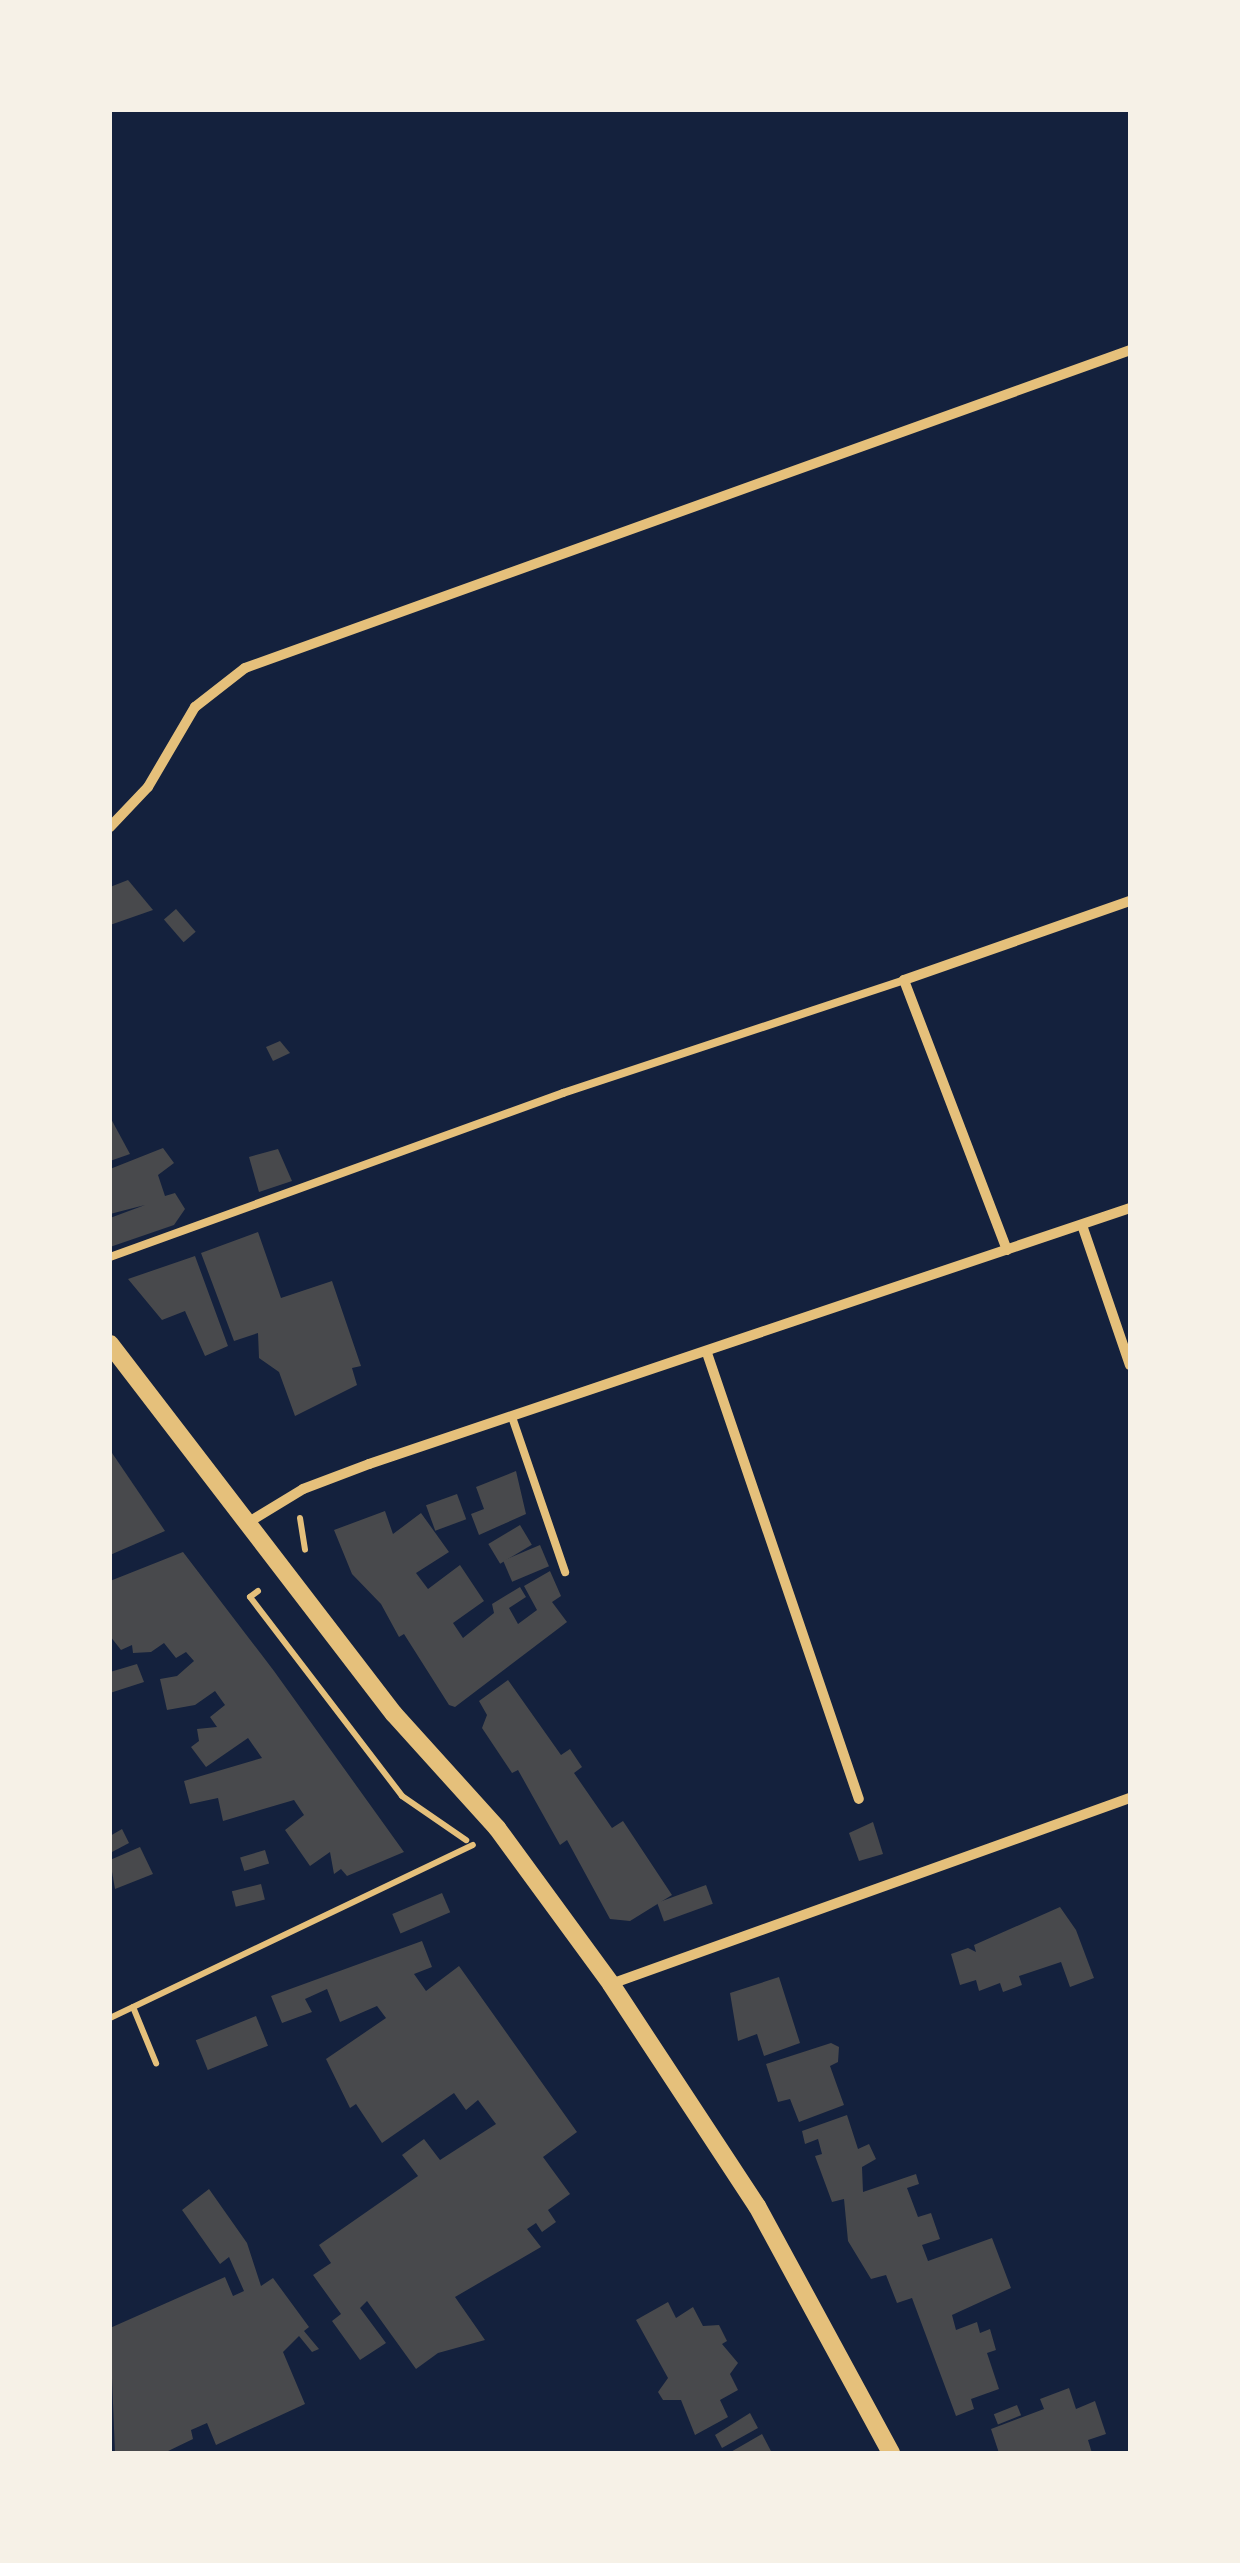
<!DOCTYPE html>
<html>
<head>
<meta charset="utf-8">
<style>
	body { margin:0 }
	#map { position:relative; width:1240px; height:2563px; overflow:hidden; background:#14213d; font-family:"Noto Sans",sans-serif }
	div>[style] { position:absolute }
	.building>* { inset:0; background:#48494c; transform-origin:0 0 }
	.path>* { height:6px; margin:-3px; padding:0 3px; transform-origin:3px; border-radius:3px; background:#e5c07b }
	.service>* { height:8px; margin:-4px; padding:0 4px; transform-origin:4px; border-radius:4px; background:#e5c07b }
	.minor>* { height:10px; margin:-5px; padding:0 5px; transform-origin:5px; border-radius:5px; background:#e5c07b }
	.tertiary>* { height:18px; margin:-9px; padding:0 9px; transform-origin:9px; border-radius:9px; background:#e5c07b }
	span { translate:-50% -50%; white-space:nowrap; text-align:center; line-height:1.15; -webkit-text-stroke:8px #f6f1e7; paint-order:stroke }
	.frame { position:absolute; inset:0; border:112px solid #f6f1e7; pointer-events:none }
</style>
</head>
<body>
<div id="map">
	<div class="building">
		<i style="clip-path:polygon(128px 880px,153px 910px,110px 925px,110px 887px)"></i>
		<i style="left:176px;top:909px;width:30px;height:16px;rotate:49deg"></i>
		<i style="clip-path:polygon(280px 1041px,290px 1053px,273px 1061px,266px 1047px)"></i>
		<i style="clip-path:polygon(110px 1117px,130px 1154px,110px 1161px)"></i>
		<i style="clip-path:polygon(163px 1148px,174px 1163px,158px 1175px,165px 1196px,175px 1193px,185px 1209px,174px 1225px,110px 1247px,110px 1218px,145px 1205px,110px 1214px,110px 1169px)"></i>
		<i style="clip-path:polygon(278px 1149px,292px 1181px,259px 1192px,249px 1157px)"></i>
		<i style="clip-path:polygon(258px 1232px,281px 1298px,332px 1281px,361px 1366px,352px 1368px,357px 1385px,295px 1416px,279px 1372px,259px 1358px,258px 1333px,234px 1341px,201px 1253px)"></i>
		<i style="clip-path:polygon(195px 1256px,228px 1346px,205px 1356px,185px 1311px,162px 1320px,128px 1279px)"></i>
		<i style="clip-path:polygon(110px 1450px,165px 1531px,110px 1555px)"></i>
		<i style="clip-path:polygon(516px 1471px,526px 1514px,479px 1535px,471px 1514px,484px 1509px,476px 1487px)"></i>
		<i style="left:457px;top:1494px;width:27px;height:33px;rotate:70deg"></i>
		<i style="clip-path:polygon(385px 1511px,393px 1534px,421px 1513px,449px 1552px,416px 1573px,428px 1589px,460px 1565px,484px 1601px,453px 1623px,463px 1638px,494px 1613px,492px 1604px,520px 1587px,526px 1597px,509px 1608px,518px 1624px,537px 1610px,524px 1586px,550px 1571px,561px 1596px,552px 1602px,567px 1622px,455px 1707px,449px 1705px,404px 1634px,399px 1637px,381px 1604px,352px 1574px,334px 1530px)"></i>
		<i style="left:520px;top:1525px;width:23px;height:37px;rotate:59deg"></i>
		<i style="left:540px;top:1545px;width:23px;height:40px;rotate:67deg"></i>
		<i style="clip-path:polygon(183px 1552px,274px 1671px,404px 1852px,347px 1876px,341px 1869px,334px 1874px,330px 1852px,310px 1866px,285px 1830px,304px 1815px,294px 1800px,223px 1821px,218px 1798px,190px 1804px,184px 1781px,262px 1758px,248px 1738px,206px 1767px,191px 1747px,199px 1741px,197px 1729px,217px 1727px,210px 1717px,225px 1705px,215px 1691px,195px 1705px,167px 1710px,160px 1679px,177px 1676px,194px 1661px,186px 1652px,176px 1658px,164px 1643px,151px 1652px,133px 1653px,132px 1645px,121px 1650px,110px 1636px,110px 1581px)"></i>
		<i style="clip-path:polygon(137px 1664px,144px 1682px,110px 1693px,110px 1672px)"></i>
		<i style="clip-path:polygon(508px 1680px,561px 1755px,570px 1749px,582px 1767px,574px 1773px,612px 1828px,623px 1821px,672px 1895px,630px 1921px,610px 1919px,567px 1840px,560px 1845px,518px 1770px,512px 1773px,482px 1728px,487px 1715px,479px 1701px)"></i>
		<i style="clip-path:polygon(873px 1822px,883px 1854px,859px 1861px,849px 1833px)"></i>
		<i style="clip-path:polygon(122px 1829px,129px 1843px,110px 1853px,110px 1836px)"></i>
		<i style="clip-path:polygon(140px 1847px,153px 1874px,115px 1889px,110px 1860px)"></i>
		<i style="left:265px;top:1850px;width:14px;height:26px;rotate:73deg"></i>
		<i style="left:261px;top:1884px;width:16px;height:30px;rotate:76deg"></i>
		<i style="left:706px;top:1885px;width:20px;height:52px;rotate:70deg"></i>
		<i style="left:442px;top:1893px;width:21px;height:54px;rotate:67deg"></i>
		<i style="clip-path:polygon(1060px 1907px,1076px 1930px,1094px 1978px,1070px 1987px,1061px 1962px,1019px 1976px,1022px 1985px,1003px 1992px,1000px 1983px,979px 1991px,976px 1980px,960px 1985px,951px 1954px,968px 1948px,976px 1952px,974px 1945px)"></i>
		<i style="clip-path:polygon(422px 1941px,432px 1967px,414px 1974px,426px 1991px,459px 1966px,577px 2132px,543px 2157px,570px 2194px,548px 2210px,556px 2222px,542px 2232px,536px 2223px,527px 2229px,541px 2247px,455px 2297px,485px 2340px,438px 2353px,416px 2369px,367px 2301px,360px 2308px,386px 2343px,360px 2360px,332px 2321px,341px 2314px,313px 2275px,331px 2263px,319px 2245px,418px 2176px,402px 2155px,424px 2139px,440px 2160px,496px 2124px,478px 2100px,466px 2110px,454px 2093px,382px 2143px,356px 2104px,350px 2108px,326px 2059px,386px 2018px,377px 2006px,340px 2022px,327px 1989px,305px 1999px,312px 2012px,282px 2023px,271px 1996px)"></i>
		<i style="clip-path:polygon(779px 1977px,800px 2043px,764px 2056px,757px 2034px,738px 2041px,730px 1993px)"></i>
		<i style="left:256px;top:2016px;width:32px;height:65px;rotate:68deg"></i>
		<i style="clip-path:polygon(831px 2043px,839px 2047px,838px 2062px,830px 2066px,844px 2105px,799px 2122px,790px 2099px,778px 2102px,766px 2064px)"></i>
		<i style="clip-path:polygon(847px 2115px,858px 2149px,869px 2144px,876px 2159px,862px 2167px,863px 2192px,916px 2174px,919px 2184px,907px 2188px,918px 2217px,931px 2213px,940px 2239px,922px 2245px,928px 2261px,992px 2238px,1011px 2288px,952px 2315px,956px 2330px,977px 2322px,980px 2333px,990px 2329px,996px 2350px,987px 2353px,999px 2389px,971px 2399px,974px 2409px,956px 2416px,912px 2298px,897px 2303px,886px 2275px,871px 2279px,848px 2241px,844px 2199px,832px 2202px,815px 2156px,822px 2154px,818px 2139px,805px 2144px,802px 2131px)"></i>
		<i style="clip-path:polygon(209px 2189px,247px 2243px,261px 2286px,273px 2278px,309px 2327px,304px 2331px,319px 2349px,312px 2352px,299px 2336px,283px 2352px,305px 2404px,216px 2445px,207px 2423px,191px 2430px,193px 2439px,164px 2453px,115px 2453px,110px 2328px,225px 2277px,233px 2296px,244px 2291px,229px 2257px,220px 2264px,182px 2210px)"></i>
		<i style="clip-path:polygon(668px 2302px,676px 2318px,693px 2307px,703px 2326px,719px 2325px,727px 2341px,722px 2344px,738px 2363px,730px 2374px,738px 2390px,720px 2400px,728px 2417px,695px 2435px,681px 2400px,663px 2400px,658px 2392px,668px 2378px,636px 2320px)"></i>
		<i style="clip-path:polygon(1069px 2388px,1076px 2409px,1095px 2401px,1106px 2434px,1088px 2440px,1092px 2453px,999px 2453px,991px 2429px,1044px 2409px,1040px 2399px)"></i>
		<i style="left:1017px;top:2405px;width:11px;height:25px;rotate:68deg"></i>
		<i style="clip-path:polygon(750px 2413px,758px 2428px,722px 2448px,715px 2435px)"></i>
		<i style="clip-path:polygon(762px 2434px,772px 2453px,729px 2453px)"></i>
	</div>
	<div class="path">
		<i style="left:300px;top:1518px;width:32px;rotate:81deg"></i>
		<i style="left:258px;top:1591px;width:10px;rotate:143deg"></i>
		<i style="left:250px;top:1597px;width:250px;rotate:52.6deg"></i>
		<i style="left:402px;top:1796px;width:78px;rotate:34.5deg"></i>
		<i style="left:133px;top:2007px;width:61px;rotate:67.7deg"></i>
		<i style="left:110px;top:2018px;width:402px;rotate:-25.5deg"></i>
	</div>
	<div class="service">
		<i style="left:110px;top:1257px;width:482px;rotate:-19.9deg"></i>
		<i style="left:563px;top:1093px;width:359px;rotate:-18.3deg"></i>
		<i style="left:512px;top:1417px;width:164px;rotate:71.1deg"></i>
	</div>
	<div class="minor">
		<i style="left:110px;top:827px;width:55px;rotate:-46.5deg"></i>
		<i style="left:148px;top:787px;width:93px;rotate:-59.6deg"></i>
		<i style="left:195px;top:707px;width:63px;rotate:-38deg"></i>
		<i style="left:245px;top:668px;width:940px;rotate:-19.76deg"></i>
		<i style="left:1082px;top:1225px;width:148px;rotate:71.1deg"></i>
		<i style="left:1007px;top:1250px;width:289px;rotate:-110.9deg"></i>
		<i style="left:904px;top:980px;width:239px;rotate:-19.3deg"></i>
		<i style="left:707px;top:1353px;width:471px;rotate:71.2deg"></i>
		<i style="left:249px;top:1522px;width:63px;rotate:-31.4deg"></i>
		<i style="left:303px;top:1489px;width:71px;rotate:-20.7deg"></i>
		<i style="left:369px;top:1464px;width:803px;rotate:-18.59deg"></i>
		<i style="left:611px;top:1984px;width:551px;rotate:-19.72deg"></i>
	</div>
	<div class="tertiary">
		<i style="left:110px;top:1344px;width:466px;rotate:52.5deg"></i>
		<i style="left:394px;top:1714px;width:154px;rotate:47.9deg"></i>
		<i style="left:497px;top:1828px;width:193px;rotate:53.8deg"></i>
		<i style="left:611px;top:1984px;width:266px;rotate:56.7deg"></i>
		<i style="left:757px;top:2206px;width:281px;rotate:61.5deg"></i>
	</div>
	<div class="frame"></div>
</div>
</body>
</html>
